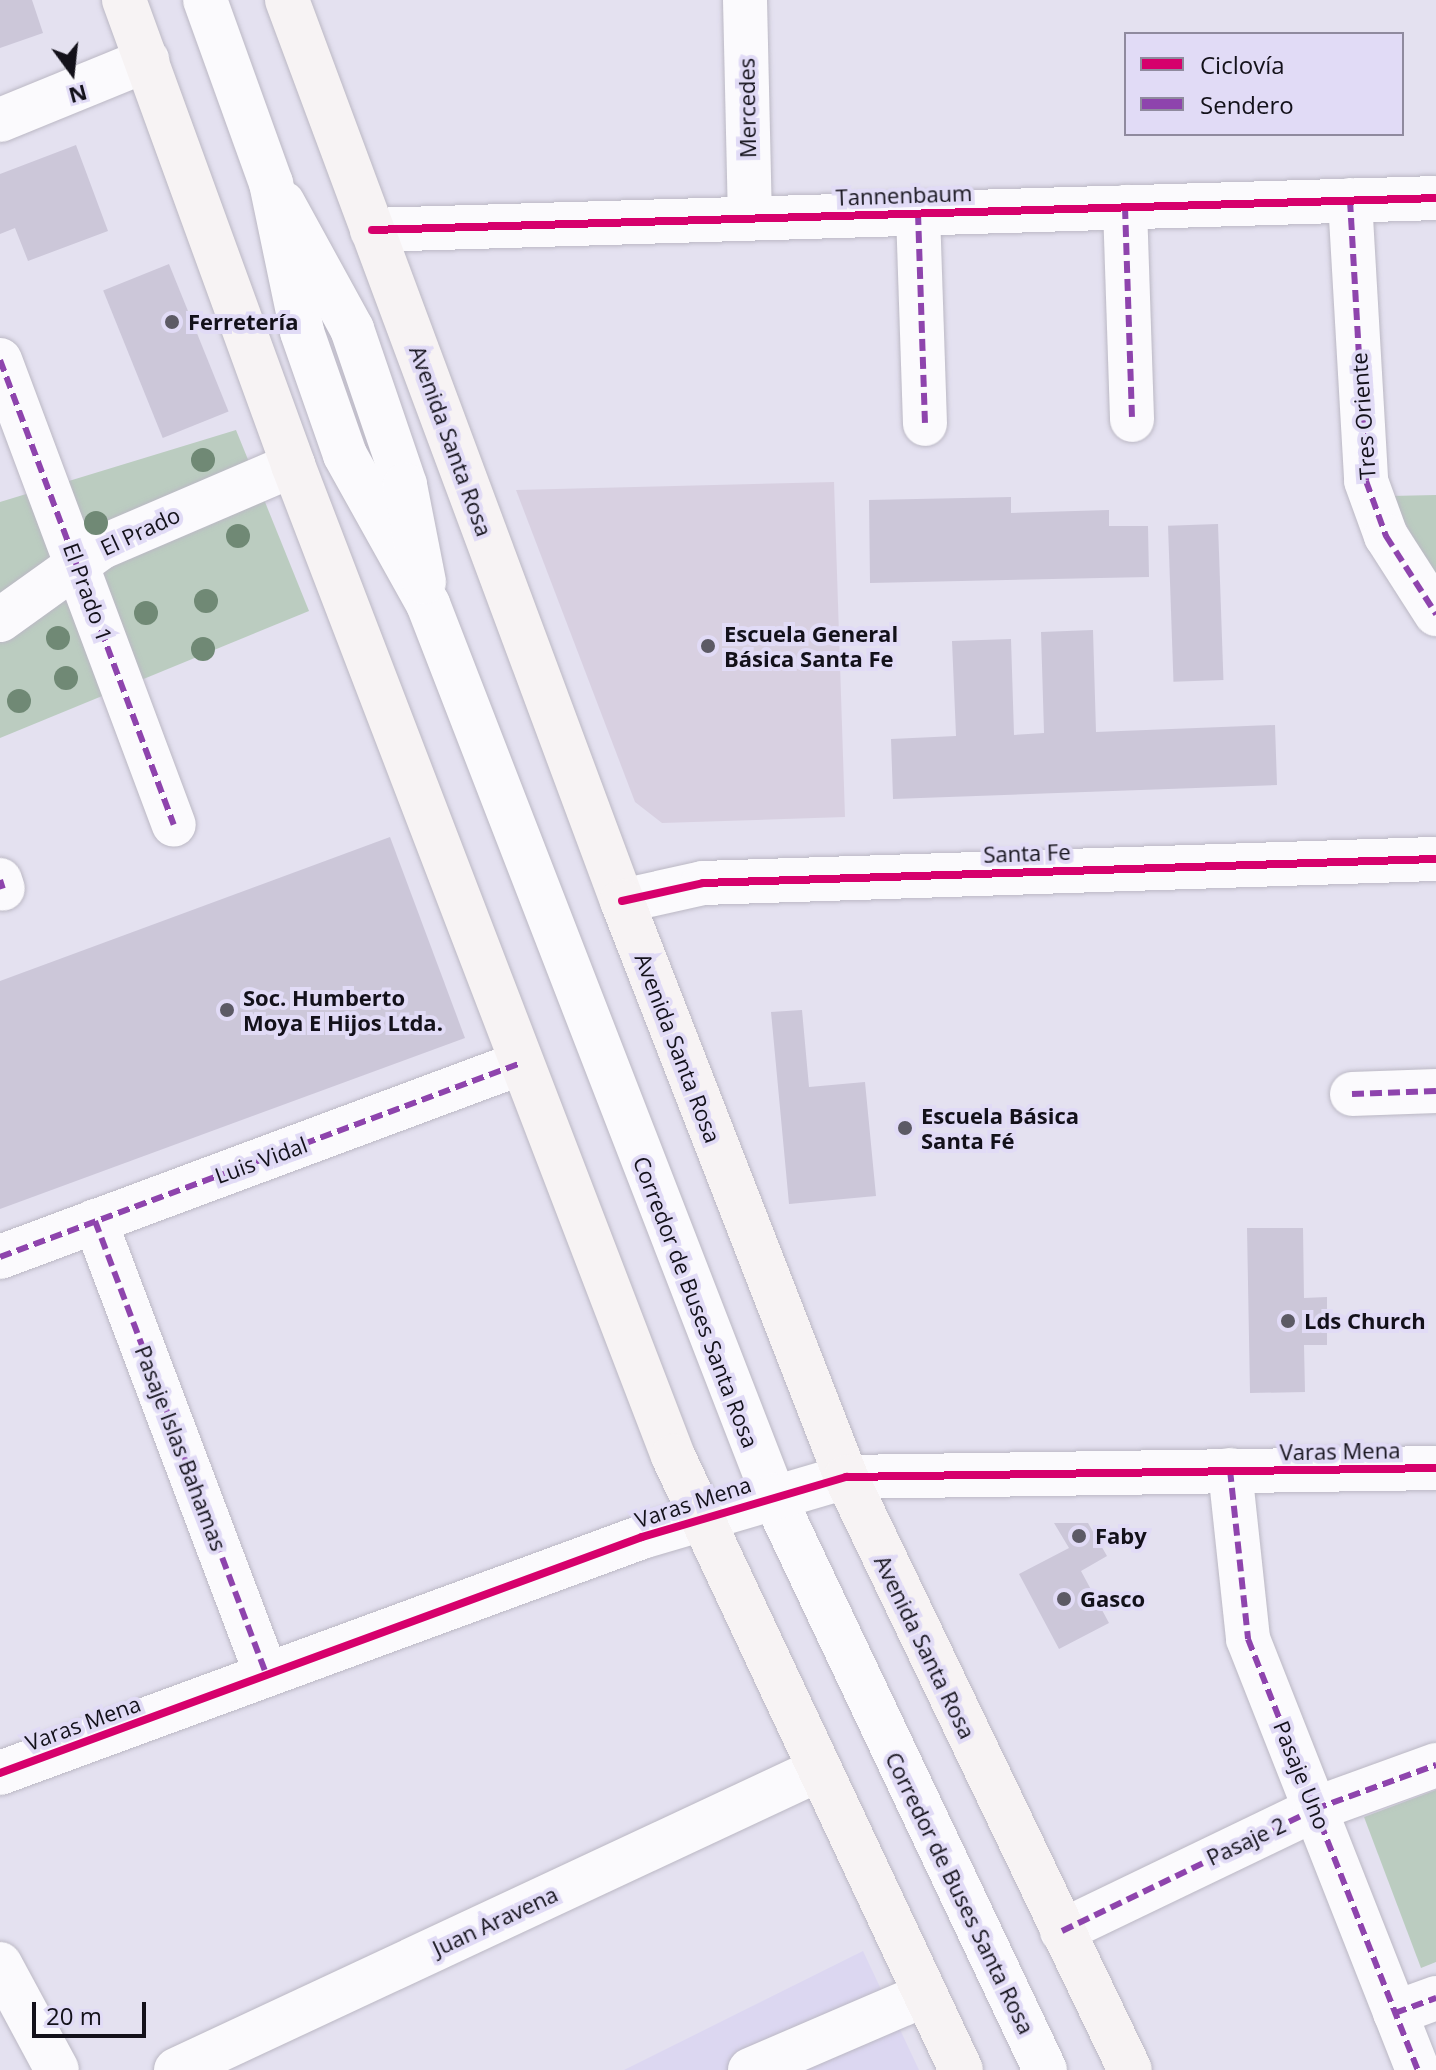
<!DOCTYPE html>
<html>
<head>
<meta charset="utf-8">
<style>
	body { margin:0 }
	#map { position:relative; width:1436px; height:2070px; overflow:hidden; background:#e4e1f0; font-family:"Open Sans",sans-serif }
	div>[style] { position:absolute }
	.built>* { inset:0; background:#dcd7f1 }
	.education>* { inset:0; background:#d8d0e1 }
	.green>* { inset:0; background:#bbccc0 }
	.building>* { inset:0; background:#ccc7d9; transform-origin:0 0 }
	.roads { filter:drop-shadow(0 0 2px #bbb8c4) drop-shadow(0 0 2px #bbb8c4) }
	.minor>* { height:44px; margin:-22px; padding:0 22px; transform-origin:22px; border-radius:22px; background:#fbfafd }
	.major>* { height:44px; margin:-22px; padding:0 22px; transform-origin:22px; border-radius:22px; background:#f7f3f4 }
	.quiet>* { height:6px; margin-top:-3px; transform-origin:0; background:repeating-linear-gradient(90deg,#8e44ad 0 12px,transparent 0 18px) }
	.cycleway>* { height:8px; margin:-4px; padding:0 4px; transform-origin:4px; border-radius:4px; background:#d6006c }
	.trees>* { width:24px; height:24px; margin:-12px; border-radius:50%; background:#708975 }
	.dots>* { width:22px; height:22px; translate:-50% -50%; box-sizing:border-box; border:4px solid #e1dbf6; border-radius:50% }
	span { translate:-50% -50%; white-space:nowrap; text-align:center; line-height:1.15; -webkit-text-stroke:8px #e1dbf6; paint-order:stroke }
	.street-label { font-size:22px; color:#13111a }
	.poi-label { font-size:22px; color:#13111a; font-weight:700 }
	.left { translate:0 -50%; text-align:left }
	.legend { position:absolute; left:1124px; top:32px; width:280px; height:104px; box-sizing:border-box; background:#e1dbf6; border:2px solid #8f8a9e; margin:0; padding:10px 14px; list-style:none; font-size:24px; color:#13111a }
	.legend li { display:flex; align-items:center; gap:16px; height:40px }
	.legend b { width:40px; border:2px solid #8f8a9e }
	.north { position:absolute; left:32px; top:32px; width:80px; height:80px; -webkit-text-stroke:6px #e1dbf6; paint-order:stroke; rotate:165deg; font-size:22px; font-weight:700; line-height:32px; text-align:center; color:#13111a }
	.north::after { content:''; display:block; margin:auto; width:28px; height:36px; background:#13111a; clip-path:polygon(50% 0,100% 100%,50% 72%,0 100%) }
	.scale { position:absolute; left:32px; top:2002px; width:114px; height:36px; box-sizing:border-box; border:4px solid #13111a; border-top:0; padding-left:10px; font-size:24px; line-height:28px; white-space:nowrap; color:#13111a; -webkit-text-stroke:6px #e1dbf6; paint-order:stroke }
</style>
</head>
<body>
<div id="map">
	<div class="built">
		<i style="clip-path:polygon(863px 1951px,919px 2070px,624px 2070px)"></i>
	</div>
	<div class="education">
		<i style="clip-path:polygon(834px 482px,845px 817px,662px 823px,635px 802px,516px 490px)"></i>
	</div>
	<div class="green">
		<i style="clip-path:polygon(236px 430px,251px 467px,0 599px,0 502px)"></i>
		<i style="clip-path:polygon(1436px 495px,1436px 579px,1390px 496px)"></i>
		<i style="clip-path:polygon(263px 497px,309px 611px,0 738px,0 638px,109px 561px)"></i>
		<i style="clip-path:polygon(1436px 1790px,1436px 1962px,1421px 1968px,1364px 1817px)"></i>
	</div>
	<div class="building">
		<i style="clip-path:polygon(0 0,32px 0,43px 33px,0 48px)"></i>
		<i style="clip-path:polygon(76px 145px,108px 231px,28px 261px,15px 228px,0 234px,0 174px)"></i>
		<i style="left:169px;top:264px;width:159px;height:71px;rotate:68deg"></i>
		<i style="clip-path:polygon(1011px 497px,1011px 513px,1109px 510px,1109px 526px,1148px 526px,1149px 577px,870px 583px,869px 500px)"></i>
		<i style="left:1218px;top:524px;width:156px;height:50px;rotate:88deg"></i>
		<i style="clip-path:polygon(1093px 630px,1096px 732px,1275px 725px,1277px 785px,893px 799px,891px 739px,956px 736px,952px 641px,1011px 639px,1014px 735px,1044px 733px,1041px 632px)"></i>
		<i style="clip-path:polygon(390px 837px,465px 1038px,0 1209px,0 981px)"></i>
		<i style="clip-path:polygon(802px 1010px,809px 1087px,865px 1082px,876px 1196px,789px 1204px,771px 1012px)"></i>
		<i style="clip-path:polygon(1247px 1228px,1303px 1228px,1304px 1298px,1327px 1297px,1327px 1345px,1304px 1345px,1305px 1392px,1250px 1393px)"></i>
		<i style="clip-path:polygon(1054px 1523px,1088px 1523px,1107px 1556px,1081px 1571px,1109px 1623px,1059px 1649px,1019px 1574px,1069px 1548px)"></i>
	</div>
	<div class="roads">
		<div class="minor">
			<i style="left:205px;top:0;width:195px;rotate:70.2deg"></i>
			<i style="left:271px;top:183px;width:152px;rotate:78.2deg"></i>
			<i style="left:302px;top:332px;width:130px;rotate:70.7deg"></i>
			<i style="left:345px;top:455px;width:171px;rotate:60.9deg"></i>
			<i style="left:428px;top:604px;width:955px;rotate:68.83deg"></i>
			<i style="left:773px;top:1495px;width:636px;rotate:64.68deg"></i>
			<i style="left:745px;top:0;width:217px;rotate:88.7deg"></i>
			<i style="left:0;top:120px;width:159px;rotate:-22.2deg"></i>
			<i style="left:1350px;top:200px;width:281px;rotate:86.7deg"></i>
			<i style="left:1366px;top:481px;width:59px;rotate:70deg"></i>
			<i style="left:1386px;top:536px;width:93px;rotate:57.3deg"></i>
			<i style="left:283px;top:203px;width:144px;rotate:61.3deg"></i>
			<i style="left:352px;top:329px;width:165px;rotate:71.2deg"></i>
			<i style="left:405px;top:485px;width:99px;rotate:78.9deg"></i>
			<i style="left:1125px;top:207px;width:213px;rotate:88.1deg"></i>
			<i style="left:918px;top:213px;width:211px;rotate:88.1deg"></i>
			<i style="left:372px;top:230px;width:1064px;rotate:-1.72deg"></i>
			<i style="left:0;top:360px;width:496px;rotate:69.5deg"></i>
			<i style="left:0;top:620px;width:125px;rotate:-35.6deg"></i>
			<i style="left:102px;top:547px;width:208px;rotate:-23.2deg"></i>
			<i style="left:0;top:880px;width:9px;rotate:72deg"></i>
			<i style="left:622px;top:901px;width:83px;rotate:-12.5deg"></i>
			<i style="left:703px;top:883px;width:733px;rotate:-1.88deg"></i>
			<i style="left:1352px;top:1094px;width:84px;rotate:-2deg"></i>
			<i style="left:95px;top:1221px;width:485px;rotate:69.3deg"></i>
			<i style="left:0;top:1257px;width:556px;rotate:-20.42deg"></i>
			<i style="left:1230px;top:1470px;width:170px;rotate:83.9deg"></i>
			<i style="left:1248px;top:1639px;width:463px;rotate:68.5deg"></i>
			<i style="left:0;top:1773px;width:684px;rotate:-20.18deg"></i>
			<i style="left:642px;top:1537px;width:213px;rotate:-16.4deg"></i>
			<i style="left:846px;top:1477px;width:590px;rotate:-0.87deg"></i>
			<i style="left:1062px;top:1931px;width:281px;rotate:-25.7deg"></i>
			<i style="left:1315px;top:1809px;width:129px;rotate:-20deg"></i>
			<i style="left:0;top:1964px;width:120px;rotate:61.7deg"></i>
			<i style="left:1395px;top:2013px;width:44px;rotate:-20.1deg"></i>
			<i style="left:176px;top:2070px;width:706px;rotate:-25.04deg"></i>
			<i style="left:750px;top:2070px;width:189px;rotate:-23.3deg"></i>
		</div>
		<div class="major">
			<i style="left:124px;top:0;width:495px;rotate:70deg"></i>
			<i style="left:293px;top:465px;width:1061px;rotate:69.02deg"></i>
			<i style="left:673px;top:1456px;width:678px;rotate:64.87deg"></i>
			<i style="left:287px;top:0;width:961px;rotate:69.6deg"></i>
			<i style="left:622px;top:901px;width:618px;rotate:68.75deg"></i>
			<i style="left:846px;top:1477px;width:657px;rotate:64.41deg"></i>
		</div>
	</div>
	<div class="quiet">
		<i style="left:1350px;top:200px;width:281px;rotate:86.7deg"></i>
		<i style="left:1366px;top:481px;width:59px;rotate:70deg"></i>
		<i style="left:1386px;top:536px;width:93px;rotate:57.3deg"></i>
		<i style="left:1125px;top:207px;width:213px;rotate:88.1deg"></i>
		<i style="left:918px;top:213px;width:211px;rotate:88.1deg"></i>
		<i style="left:0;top:360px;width:496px;rotate:69.5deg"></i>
		<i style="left:0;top:880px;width:9px;rotate:72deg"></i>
		<i style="left:1352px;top:1094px;width:84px;rotate:-2deg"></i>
		<i style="left:95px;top:1221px;width:485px;rotate:69.3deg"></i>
		<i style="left:0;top:1257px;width:556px;rotate:-20.42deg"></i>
		<i style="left:1230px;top:1470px;width:170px;rotate:83.9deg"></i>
		<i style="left:1248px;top:1639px;width:463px;rotate:68.5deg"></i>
		<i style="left:1062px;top:1931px;width:281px;rotate:-25.7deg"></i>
		<i style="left:1315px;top:1809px;width:129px;rotate:-20deg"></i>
		<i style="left:1395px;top:2013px;width:44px;rotate:-20.1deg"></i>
	</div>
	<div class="cycleway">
		<i style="left:372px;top:230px;width:1064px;rotate:-1.72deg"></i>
		<i style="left:622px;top:901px;width:83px;rotate:-12.5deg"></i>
		<i style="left:703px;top:883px;width:733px;rotate:-1.88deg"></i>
		<i style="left:0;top:1773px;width:684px;rotate:-20.18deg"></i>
		<i style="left:642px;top:1537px;width:213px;rotate:-16.4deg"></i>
		<i style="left:846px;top:1477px;width:590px;rotate:-0.87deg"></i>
	</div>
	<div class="trees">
		<i style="left:203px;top:460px"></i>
		<i style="left:96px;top:523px"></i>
		<i style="left:238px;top:536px"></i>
		<i style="left:206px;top:601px"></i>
		<i style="left:146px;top:613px"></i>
		<i style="left:58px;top:638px"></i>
		<i style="left:203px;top:649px"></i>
		<i style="left:66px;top:678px"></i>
		<i style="left:19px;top:701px"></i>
	</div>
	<div class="dots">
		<i style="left:172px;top:322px;background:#5c5a65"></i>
		<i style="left:708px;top:646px;background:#5c5a65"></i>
		<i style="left:227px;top:1010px;background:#5c5a65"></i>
		<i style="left:905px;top:1128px;background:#5c5a65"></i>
		<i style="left:1288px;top:1321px;background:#5c5a65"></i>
		<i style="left:1079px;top:1536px;background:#5c5a65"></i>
		<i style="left:1064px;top:1599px;background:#5c5a65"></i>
	</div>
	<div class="street-label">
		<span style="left:747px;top:108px;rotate:-91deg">Mercedes</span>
		<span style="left:904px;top:195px;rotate:-2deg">Tannenbaum</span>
		<span style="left:1363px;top:416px;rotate:-94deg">Tres Oriente</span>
		<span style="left:451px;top:441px;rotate:70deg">Avenida Santa Rosa</span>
		<span style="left:140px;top:531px;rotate:-25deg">El Prado</span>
		<span style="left:88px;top:592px;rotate:70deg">El Prado 1</span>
		<span style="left:1027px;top:853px;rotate:-2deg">Santa Fe</span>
		<span style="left:678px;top:1048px;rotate:69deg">Avenida Santa Rosa</span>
		<span style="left:261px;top:1160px;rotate:-20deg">Luis Vidal</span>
		<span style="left:696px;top:1302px;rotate:69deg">Corredor de Buses Santa Rosa</span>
		<span style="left:181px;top:1448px;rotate:69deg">Pasaje Islas Bahamas</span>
		<span style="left:1340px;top:1451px;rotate:-1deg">Varas Mena</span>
		<span style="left:693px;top:1502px;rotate:-18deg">Varas Mena</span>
		<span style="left:925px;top:1647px;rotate:64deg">Avenida Santa Rosa</span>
		<span style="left:83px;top:1723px;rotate:-20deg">Varas Mena</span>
		<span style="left:1302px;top:1775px;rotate:68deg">Pasaje Uno</span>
		<span style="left:1246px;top:1841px;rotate:-25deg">Pasaje 2</span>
		<span style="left:960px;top:1893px;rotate:64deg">Corredor de Buses Santa Rosa</span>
		<span style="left:495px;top:1921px;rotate:-25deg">Juan Aravena</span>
	</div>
	<div class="poi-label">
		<span class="left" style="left:188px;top:322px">Ferretería</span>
		<span class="left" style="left:724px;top:646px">Escuela General<br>Básica Santa Fe</span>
		<span class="left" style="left:243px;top:1010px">Soc. Humberto<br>Moya E Hijos Ltda.</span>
		<span class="left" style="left:921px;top:1128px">Escuela Básica<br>Santa Fé</span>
		<span class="left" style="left:1304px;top:1321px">Lds Church</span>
		<span class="left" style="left:1095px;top:1536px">Faby</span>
		<span class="left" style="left:1080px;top:1599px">Gasco</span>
	</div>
	<ul class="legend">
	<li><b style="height:10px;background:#d6006c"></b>Ciclovía</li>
	<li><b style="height:10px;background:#8e44ad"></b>Sendero</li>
	</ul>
	<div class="north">N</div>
	<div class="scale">20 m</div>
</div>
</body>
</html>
